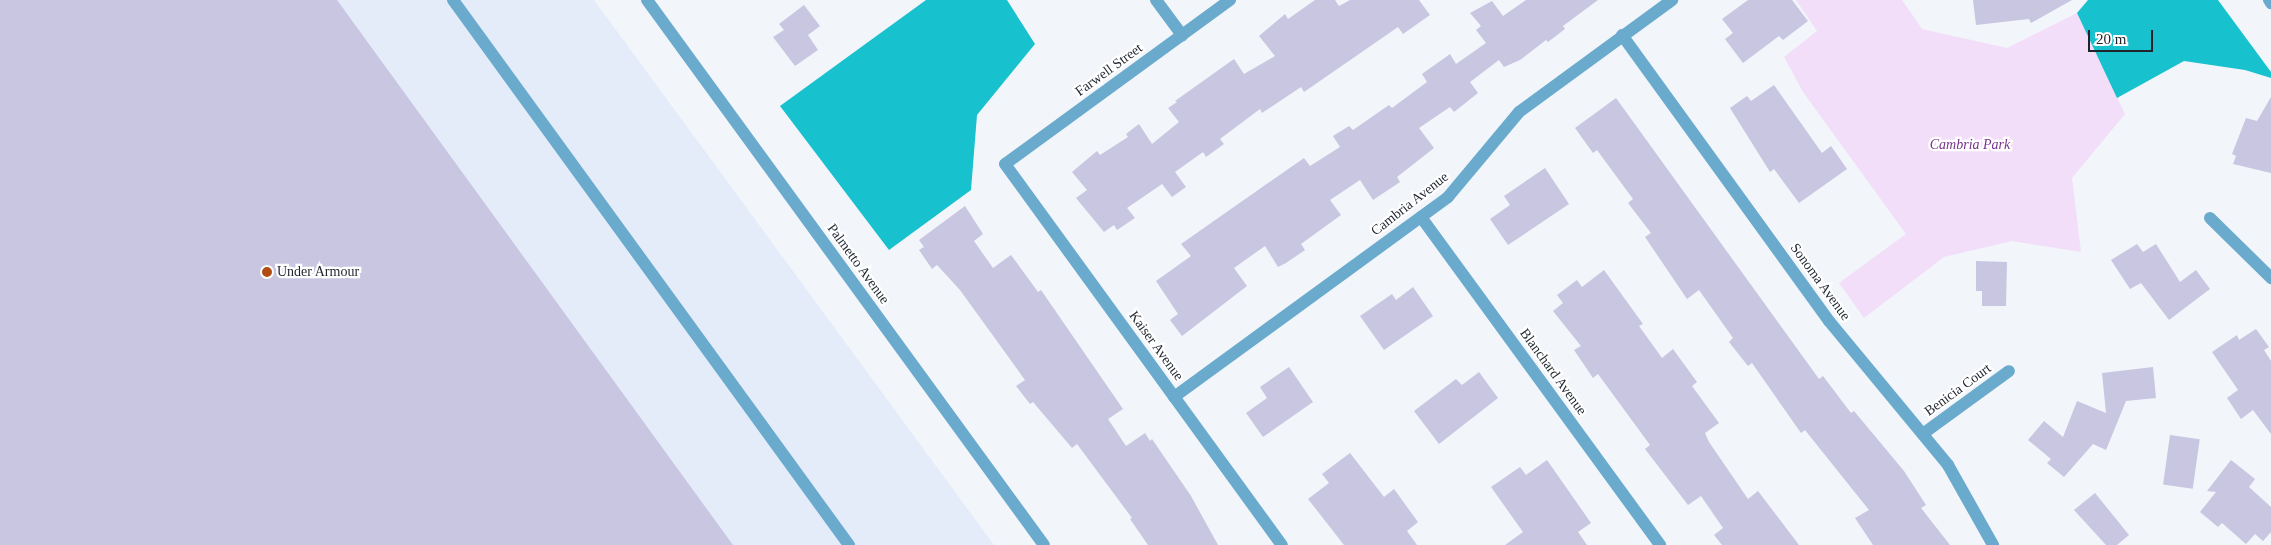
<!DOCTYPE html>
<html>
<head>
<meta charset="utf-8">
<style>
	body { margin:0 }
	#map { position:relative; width:2271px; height:545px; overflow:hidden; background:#f2f5fa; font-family:"Times New Roman",serif }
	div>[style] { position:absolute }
	.built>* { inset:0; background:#e5ecf9 }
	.green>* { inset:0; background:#f2def8 }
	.water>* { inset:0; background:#18c1ce }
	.building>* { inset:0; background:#c8c6e1; transform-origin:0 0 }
	.minor>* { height:12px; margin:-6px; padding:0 6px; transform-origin:6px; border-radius:6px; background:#6aabcd }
	.dots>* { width:14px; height:14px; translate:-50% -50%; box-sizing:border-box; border:2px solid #fff; border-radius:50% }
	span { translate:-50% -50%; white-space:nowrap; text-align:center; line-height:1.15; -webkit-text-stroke:4.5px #fff; paint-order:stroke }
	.street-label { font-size:14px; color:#1f242d }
	.park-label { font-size:14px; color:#79338c; font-style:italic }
	.poi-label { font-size:14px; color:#1f242d }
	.left { translate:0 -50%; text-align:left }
	.scale { position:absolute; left:2088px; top:30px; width:65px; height:22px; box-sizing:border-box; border:2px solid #1f242d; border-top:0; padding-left:6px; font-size:15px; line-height:18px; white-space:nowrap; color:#1f242d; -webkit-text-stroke:4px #fff; paint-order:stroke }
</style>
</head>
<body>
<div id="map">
	<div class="built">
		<i style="clip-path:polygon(0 0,594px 0,994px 545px,0 545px)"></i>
	</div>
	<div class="green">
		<i style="clip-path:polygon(1796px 0,1902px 0,1922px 29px,2007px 48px,2077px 13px,2125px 114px,2072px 178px,2081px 252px,2012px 241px,1944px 257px,1864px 318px,1839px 283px,1906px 234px,1803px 92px,1784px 57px,1817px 31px)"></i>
	</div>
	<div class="water">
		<i style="clip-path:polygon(926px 0,1007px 0,1035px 44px,977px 115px,971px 190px,889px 250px,780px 106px)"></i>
		<i style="clip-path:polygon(2088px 0,2218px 0,2271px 72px,2271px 78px,2245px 70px,2184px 61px,2117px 98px,2077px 13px)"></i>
	</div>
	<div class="building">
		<i style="clip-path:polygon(0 0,337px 0,733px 545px,0 545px)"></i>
		<i style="clip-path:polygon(1315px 0,1335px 0,1339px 6px,1350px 0,1419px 0,1430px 15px,1403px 34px,1398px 27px,1304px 92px,1301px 87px,1262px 113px,1260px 109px,1220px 139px,1224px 144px,1206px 157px,1203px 152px,1175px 172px,1186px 187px,1172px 197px,1162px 184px,1127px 208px,1135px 218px,1117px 230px,1114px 225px,1104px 232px,1076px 198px,1087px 190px,1072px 172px,1097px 151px,1100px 155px,1128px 137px,1126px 134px,1139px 124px,1152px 144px,1179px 122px,1168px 108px,1177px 102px,1175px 101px,1234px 59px,1244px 74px,1275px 56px,1259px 36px,1285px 14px,1288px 19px)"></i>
		<i style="clip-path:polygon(1526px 0,1598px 0,1563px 26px,1565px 29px,1548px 42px,1546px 40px,1520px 60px,1504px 67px,1499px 60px,1470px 82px,1478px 93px,1454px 112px,1450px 107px,1419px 128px,1434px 148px,1397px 177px,1400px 182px,1373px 200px,1360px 180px,1330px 200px,1341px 215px,1301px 244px,1305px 250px,1286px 263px,1278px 267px,1265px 246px,1234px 268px,1247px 286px,1182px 336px,1170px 320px,1178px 314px,1156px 281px,1191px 256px,1181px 244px,1304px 158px,1310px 166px,1340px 147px,1333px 136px,1349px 126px,1353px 130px,1389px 105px,1392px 108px,1427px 82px,1422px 74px,1450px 54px,1456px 64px,1486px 43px,1476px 30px,1481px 26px,1470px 13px,1492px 1px,1503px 16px)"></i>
		<i style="clip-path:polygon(1748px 0,1792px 0,1808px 21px,1783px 40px,1779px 36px,1743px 63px,1725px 39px,1733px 33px,1722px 19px)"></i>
		<i style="clip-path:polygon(1973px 0,2072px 0,2031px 23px,2029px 19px,1976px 25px)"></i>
		<i style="clip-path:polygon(804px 5px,820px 26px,808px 35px,818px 50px,795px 66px,773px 37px,784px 30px,779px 24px)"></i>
		<i style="clip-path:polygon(1774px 85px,1822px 153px,1831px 146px,1847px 169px,1799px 203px,1774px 169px,1770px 172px,1730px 108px,1747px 96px,1751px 101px)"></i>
		<i style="clip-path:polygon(2271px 97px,2271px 173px,2233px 164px,2236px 156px,2232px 154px,2246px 118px,2257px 121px)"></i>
		<i style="clip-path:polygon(1616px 98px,1819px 379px,1823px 376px,1851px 413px,1854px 411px,1904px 471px,1926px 505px,1921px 508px,1950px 545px,1873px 545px,1855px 518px,1869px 510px,1805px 430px,1801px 433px,1752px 363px,1748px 366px,1729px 342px,1733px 338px,1699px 290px,1687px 299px,1645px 237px,1651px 233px,1628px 203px,1633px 199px,1597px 150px,1593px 153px,1575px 128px)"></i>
		<i style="clip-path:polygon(1545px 168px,1569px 204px,1508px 245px,1490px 219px,1510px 205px,1504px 196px)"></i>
		<i style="clip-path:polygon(965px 206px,983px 234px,974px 241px,993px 268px,1011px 255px,1038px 292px,1041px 290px,1123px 409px,1108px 419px,1126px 446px,1145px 433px,1150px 441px,1152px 439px,1191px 496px,1218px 545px,1148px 545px,1130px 519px,1132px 518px,1077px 444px,1072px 448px,1033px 402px,1030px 404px,1016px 386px,1025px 380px,960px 290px,937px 265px,932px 269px,919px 250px,924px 247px,919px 240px)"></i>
		<i style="clip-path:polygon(2137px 244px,2143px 252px,2156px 244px,2180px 282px,2196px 270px,2210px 289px,2169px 320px,2141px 283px,2130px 289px,2111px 260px)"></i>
		<i style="clip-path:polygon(1976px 261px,2007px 262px,2006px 306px,1982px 306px,1982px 291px,1976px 291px)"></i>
		<i style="clip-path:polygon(1604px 270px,1643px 324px,1639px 326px,1662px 358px,1673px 349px,1697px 382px,1692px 386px,1719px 423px,1705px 433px,1709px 442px,1748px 499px,1758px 491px,1799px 545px,1722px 545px,1714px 535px,1723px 528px,1701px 496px,1688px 505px,1645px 449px,1650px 445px,1598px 374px,1593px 378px,1574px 350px,1581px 346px,1553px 311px,1563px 303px,1557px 295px,1577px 280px,1582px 287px)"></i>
		<i style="clip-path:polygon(1413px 287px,1433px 316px,1384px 350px,1360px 316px,1392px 294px,1396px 300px)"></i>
		<i style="clip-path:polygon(2256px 329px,2269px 347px,2264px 350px,2271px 361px,2271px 434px,2253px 410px,2241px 419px,2227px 398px,2238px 390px,2212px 352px,2237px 335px,2239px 340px)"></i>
		<i style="clip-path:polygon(1289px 367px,1313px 402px,1263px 437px,1246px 413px,1267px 398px,1260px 387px)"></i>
		<i style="clip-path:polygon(2153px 367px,2156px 398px,2126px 401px,2106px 450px,2093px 444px,2064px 477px,2047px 463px,2051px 459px,2028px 440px,2044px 421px,2063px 437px,2077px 401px,2106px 413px,2102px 373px)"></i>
		<i style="clip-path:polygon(1479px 372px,1498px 398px,1439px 444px,1414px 411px,1456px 379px,1462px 385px)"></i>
		<i style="left:2170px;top:435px;width:30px;height:50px;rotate:8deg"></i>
		<i style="clip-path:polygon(1350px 453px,1384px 497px,1394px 489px,1418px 522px,1407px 531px,1417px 545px,1344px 545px,1308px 499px,1329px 483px,1322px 474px)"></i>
		<i style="clip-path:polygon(1547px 460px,1591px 523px,1578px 532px,1587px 545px,1505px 545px,1523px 532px,1491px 487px,1520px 467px,1526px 475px)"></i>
		<i style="clip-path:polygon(2231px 460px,2255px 479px,2249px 487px,2271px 507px,2271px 532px,2263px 541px,2255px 534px,2246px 544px,2222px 523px,2218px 527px,2200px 512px,2216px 492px,2207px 491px)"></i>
		<i style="clip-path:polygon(2095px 493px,2129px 535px,2117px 545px,2106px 545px,2074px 510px)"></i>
	</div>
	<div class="minor">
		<i style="left:453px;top:0;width:674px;rotate:54deg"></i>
		<i style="left:647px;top:0;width:674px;rotate:53.93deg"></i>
		<i style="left:1156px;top:0;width:44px;rotate:53.4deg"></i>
		<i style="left:1230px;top:0;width:278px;rotate:143.9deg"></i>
		<i style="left:1005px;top:164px;width:471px;rotate:54deg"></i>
		<i style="left:2269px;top:0;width:4px;rotate:56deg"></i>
		<i style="left:1622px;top:35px;width:353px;rotate:54.1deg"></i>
		<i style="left:1829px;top:321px;width:187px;rotate:50.4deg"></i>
		<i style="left:1948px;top:465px;width:92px;rotate:60.6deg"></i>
		<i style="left:1421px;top:217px;width:406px;rotate:53.9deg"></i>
		<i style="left:2210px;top:218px;width:86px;rotate:44.5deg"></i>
		<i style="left:1174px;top:397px;width:339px;rotate:-36.1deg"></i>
		<i style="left:1448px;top:197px;width:111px;rotate:-50.1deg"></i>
		<i style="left:1519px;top:112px;width:190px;rotate:-36.2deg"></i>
		<i style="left:1924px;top:433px;width:105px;rotate:-36.1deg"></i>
	</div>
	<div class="dots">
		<i style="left:267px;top:272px;background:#af4d13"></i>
	</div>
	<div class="street-label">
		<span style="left:1109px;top:70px;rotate:-36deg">Farwell Street</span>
		<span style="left:1410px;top:204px;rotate:-38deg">Cambria Avenue</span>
		<span style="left:858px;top:264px;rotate:54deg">Palmetto Avenue</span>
		<span style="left:1820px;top:282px;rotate:54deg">Sonoma Avenue</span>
		<span style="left:1156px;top:346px;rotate:54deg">Kaiser Avenue</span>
		<span style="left:1553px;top:372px;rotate:54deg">Blanchard Avenue</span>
		<span style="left:1958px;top:390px;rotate:-36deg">Benicia Court</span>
	</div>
	<div class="park-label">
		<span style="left:1970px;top:145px">Cambria Park</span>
	</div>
	<div class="poi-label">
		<span class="left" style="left:277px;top:272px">Under Armour</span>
	</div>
	<div class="scale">20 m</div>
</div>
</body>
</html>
